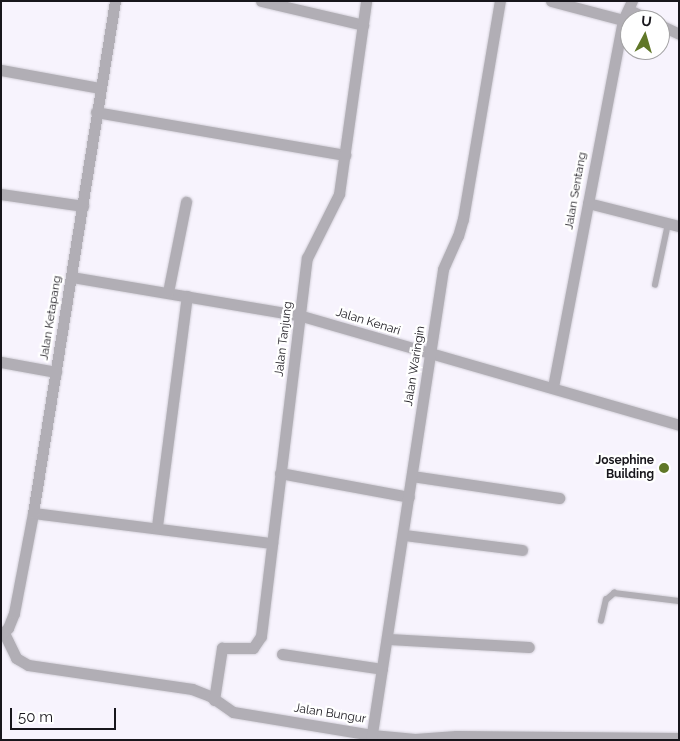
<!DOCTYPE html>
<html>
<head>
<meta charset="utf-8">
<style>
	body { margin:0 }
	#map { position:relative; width:680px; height:741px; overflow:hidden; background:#f7f3fd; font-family:Raleway,sans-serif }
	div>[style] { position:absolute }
	.roads { filter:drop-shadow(0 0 1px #d3d0d9) drop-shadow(0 0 1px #d3d0d9) }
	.service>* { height:5.5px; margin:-2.75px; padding:0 2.75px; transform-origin:2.75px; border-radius:2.75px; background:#b1aeb5 }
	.minor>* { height:11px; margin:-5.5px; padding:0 5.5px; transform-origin:5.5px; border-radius:5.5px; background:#b1aeb5 }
	.dots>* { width:14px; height:14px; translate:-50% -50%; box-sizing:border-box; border:2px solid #fff; border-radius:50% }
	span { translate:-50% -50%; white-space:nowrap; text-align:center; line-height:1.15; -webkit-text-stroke:4.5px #fff; paint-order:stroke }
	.street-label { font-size:12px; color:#18161c }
	.poi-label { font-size:12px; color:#18161c; font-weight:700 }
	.right { translate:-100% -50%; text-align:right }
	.frame { position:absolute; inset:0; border:2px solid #18161c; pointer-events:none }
	.north { position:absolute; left:620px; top:10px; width:50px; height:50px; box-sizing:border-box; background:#fff; border:1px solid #a3a2a4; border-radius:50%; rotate:6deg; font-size:14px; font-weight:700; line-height:20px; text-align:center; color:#18161c }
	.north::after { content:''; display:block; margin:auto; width:18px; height:22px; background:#607728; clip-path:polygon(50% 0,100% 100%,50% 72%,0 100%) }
	.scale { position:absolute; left:10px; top:708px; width:106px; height:22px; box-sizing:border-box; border:2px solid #18161c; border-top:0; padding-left:6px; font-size:15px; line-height:18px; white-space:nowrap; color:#18161c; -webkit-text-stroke:4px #fff; paint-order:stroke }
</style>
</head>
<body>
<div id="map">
	<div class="roads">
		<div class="service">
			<i style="left:655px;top:285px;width:62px;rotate:-78deg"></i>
			<i style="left:601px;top:621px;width:22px;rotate:-77deg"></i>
			<i style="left:606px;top:600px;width:11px;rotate:-41deg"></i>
			<i style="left:614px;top:593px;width:65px;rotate:7deg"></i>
		</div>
		<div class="minor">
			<i style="left:261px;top:1px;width:105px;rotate:13.2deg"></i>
			<i style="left:551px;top:1px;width:74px;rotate:14.8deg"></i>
			<i style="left:629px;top:10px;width:23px;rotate:25deg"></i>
			<i style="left:660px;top:25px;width:21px;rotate:25deg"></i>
			<i style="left:1px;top:70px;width:101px;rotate:10.3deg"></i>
			<i style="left:96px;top:112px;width:253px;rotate:9.8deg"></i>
			<i style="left:1px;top:194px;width:83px;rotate:8.3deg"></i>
			<i style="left:588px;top:203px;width:94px;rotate:14.2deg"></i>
			<i style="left:72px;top:277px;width:233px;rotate:9.6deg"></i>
			<i style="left:302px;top:316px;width:392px;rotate:16.1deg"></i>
			<i style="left:168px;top:292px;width:92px;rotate:-78.7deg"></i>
			<i style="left:1px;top:362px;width:56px;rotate:10.3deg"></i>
			<i style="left:553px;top:387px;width:374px;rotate:-79.2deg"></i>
			<i style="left:623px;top:20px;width:21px;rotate:-65deg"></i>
			<i style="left:280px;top:473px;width:131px;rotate:10.5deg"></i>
			<i style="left:412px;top:476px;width:149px;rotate:8.5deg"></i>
			<i style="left:33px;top:513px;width:241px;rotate:7.2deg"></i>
			<i style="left:157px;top:526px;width:232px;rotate:-82.6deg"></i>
			<i style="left:404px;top:535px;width:119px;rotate:7.2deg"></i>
			<i style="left:4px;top:633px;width:28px;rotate:64deg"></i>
			<i style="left:16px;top:658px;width:14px;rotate:30deg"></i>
			<i style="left:28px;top:665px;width:166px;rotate:8.3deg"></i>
			<i style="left:192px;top:689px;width:19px;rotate:21deg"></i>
			<i style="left:210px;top:696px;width:28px;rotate:35deg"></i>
			<i style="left:233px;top:712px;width:141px;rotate:9.4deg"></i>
			<i style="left:372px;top:735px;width:43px;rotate:5.3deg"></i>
			<i style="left:415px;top:739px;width:41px;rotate:-4.2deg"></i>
			<i style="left:456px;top:736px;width:223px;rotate:0.5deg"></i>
			<i style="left:1px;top:635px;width:10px;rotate:-45deg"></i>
			<i style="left:8px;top:628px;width:16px;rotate:-68deg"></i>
			<i style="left:14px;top:613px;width:102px;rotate:-79.2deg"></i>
			<i style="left:33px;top:513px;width:519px;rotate:-80.9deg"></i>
			<i style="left:389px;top:639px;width:140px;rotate:3.3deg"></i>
			<i style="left:282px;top:654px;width:101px;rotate:8.5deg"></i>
			<i style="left:214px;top:700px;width:53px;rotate:-81.3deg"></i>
			<i style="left:222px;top:648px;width:31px"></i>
			<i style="left:253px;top:648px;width:14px;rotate:-56deg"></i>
			<i style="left:261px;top:636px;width:381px;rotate:-83.1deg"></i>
			<i style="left:307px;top:258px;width:72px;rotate:-63.4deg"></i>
			<i style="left:339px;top:194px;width:195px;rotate:-82deg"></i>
			<i style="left:371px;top:740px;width:476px;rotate:-81.3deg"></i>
			<i style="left:443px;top:269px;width:36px;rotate:-66deg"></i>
			<i style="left:458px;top:236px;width:18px;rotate:-74deg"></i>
			<i style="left:463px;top:219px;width:221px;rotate:-80.4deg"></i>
		</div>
	</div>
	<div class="dots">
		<i style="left:664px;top:468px;background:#607728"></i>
	</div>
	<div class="street-label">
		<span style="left:576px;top:191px;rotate:-80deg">Jalan Sentang</span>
		<span style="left:51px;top:318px;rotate:-81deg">Jalan Ketapang</span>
		<span style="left:368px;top:322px;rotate:17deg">Jalan Kenari</span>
		<span style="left:284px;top:339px;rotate:-83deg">Jalan Tanjung</span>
		<span style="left:415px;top:366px;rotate:-81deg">Jalan Waringin</span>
		<span style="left:330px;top:714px;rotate:9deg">Jalan Bungur</span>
	</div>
	<div class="poi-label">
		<span class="right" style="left:654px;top:468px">Josephine<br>Building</span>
	</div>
	<div class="frame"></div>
	<div class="north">U</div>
	<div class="scale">50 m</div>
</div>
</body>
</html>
